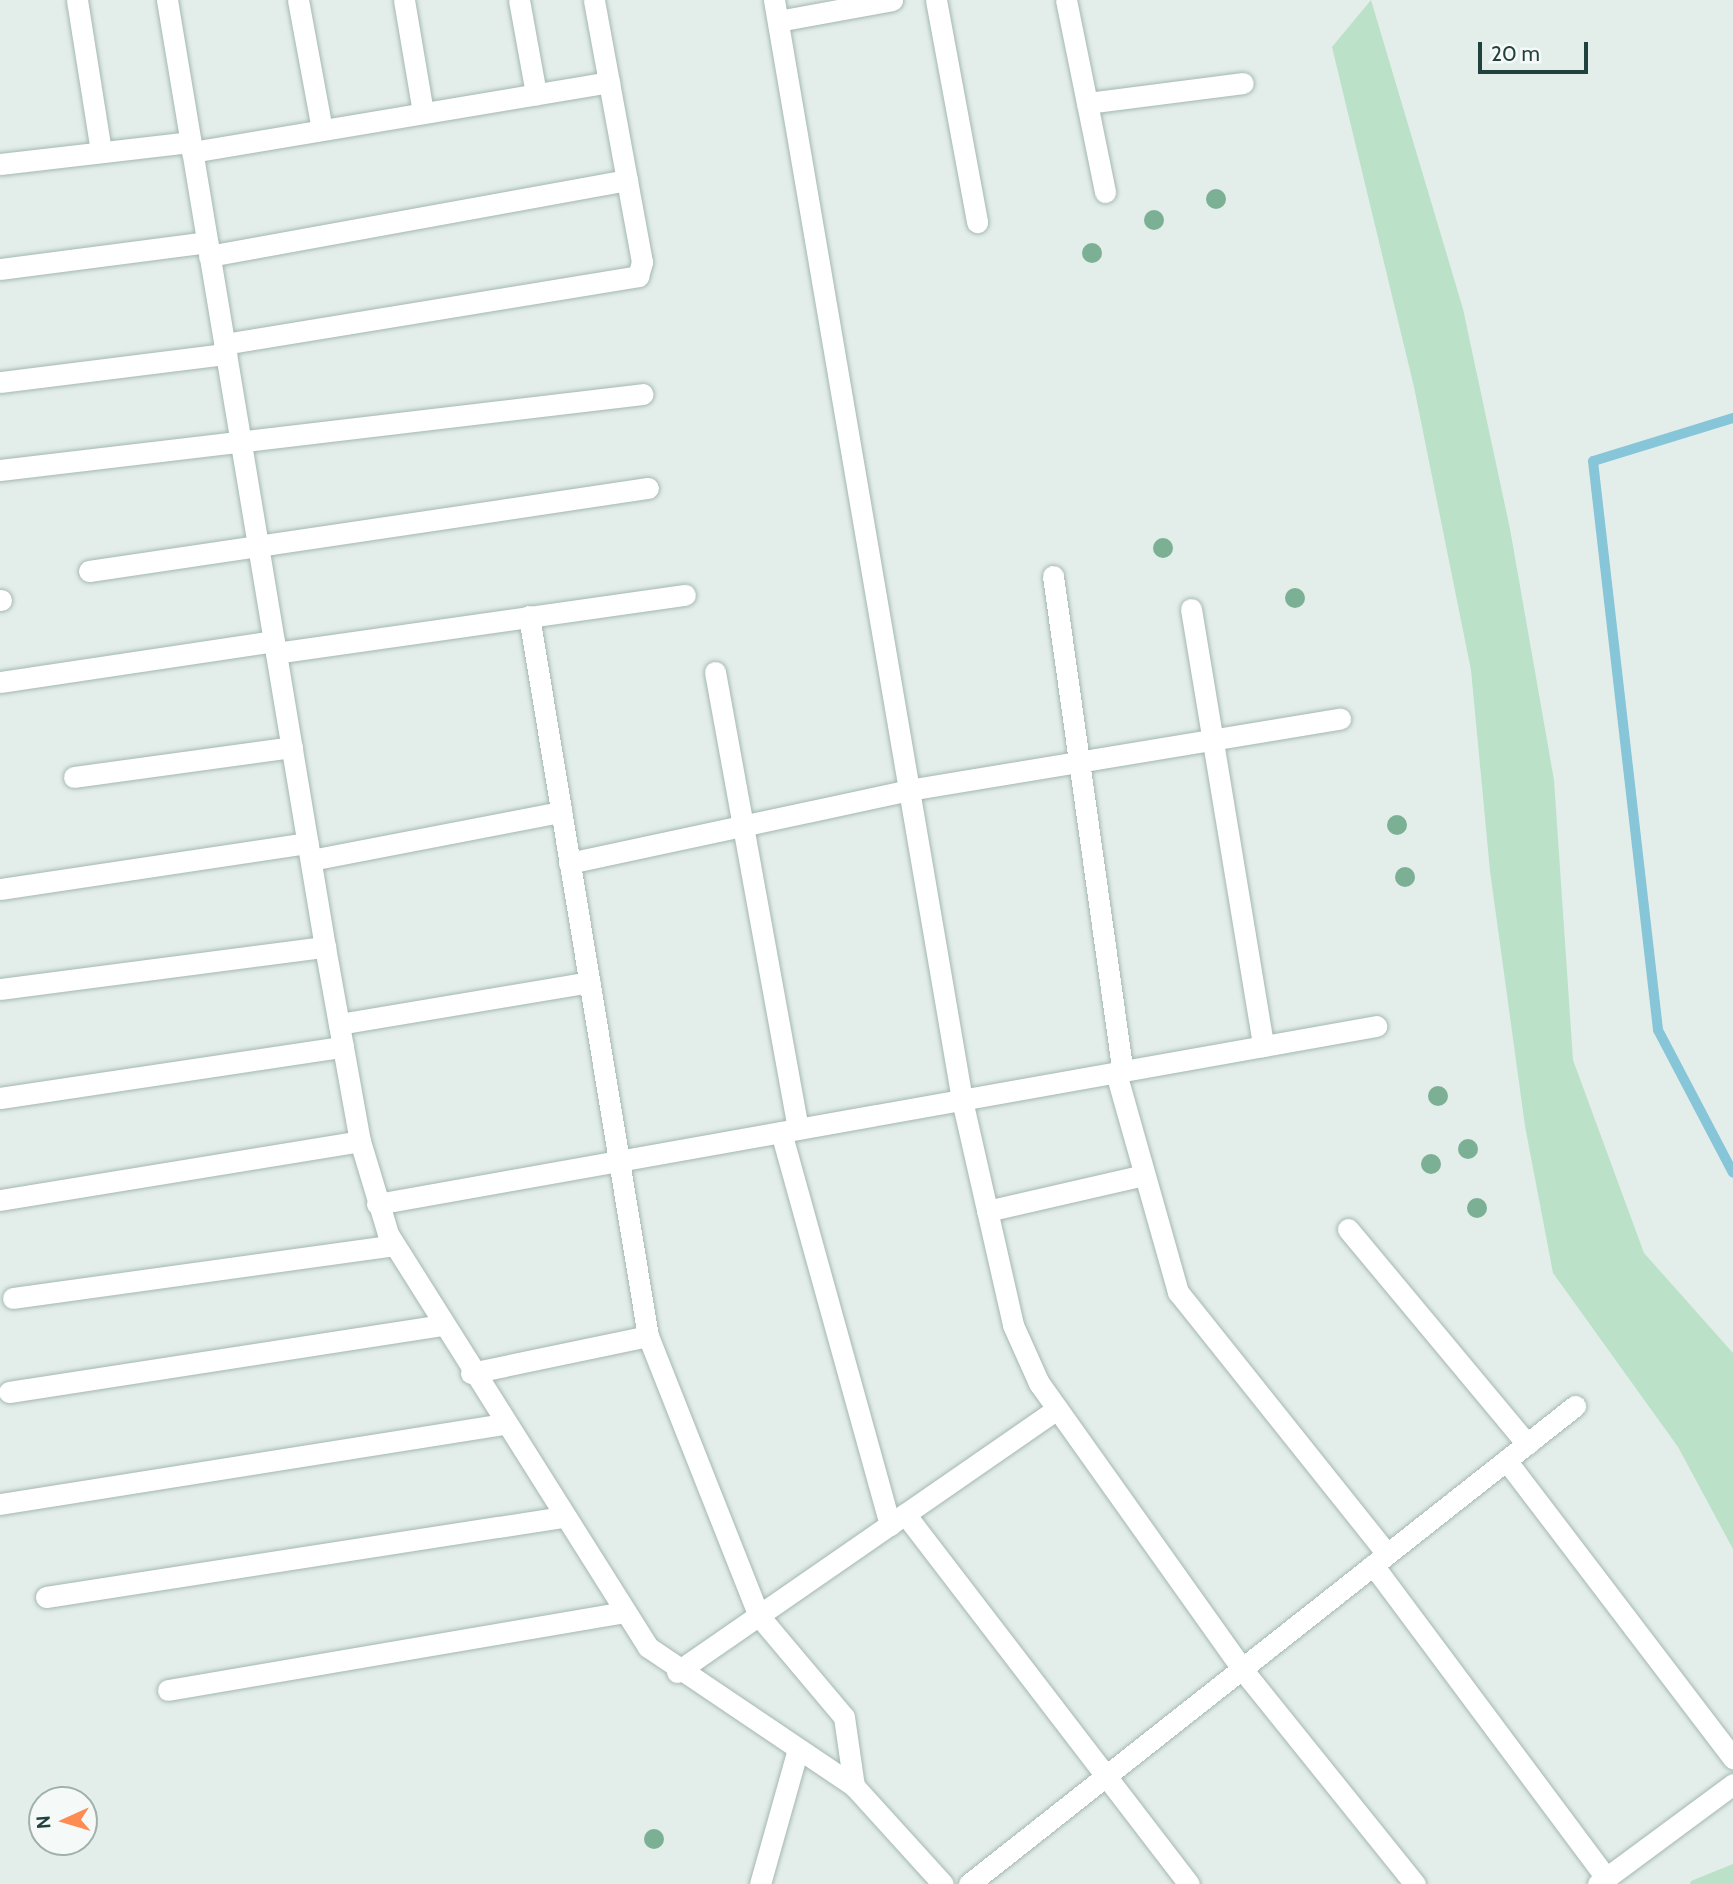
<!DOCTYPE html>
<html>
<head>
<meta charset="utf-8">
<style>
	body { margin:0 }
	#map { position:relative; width:1733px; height:1884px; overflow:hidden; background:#e3eeea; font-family:Cabin,sans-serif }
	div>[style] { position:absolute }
	.green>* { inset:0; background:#bbe1c8 }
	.stream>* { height:10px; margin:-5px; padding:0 5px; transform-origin:5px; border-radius:5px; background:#87c5d8 }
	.roads { filter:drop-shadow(0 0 2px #a5b7b2) drop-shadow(0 0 2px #a5b7b2) }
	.minor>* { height:21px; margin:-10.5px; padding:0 10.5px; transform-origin:10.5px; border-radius:10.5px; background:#fff }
	.trees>* { width:20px; height:20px; margin:-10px; border-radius:50%; background:#7cb095 }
	span { translate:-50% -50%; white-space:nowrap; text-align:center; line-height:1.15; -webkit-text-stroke:5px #f5faf8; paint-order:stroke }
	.north { position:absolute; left:28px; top:1786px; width:70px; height:70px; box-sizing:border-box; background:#f5faf8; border:2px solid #a0b0ad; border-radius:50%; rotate:266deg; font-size:19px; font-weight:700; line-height:28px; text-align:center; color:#21423c }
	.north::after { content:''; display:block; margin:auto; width:24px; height:32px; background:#fe8b52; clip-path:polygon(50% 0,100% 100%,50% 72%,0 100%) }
	.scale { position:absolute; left:1478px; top:42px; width:110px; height:32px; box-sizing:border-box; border:4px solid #21423c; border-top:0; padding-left:9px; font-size:21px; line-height:24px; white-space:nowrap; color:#21423c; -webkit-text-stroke:5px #f5faf8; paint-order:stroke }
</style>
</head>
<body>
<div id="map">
	<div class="green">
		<i style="clip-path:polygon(1371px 0,1463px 309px,1510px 529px,1554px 780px,1573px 1060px,1644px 1253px,1733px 1353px,1733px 1549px,1678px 1447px,1553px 1273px,1525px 1126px,1490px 871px,1471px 670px,1414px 387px,1332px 47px)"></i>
		<i style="clip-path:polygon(1733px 1864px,1733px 1884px,1690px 1884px,1691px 1881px)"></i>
	</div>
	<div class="stream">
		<i style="left:1733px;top:418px;width:146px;rotate:162.9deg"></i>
		<i style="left:1593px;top:461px;width:573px;rotate:83.48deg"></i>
		<i style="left:1658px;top:1030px;width:161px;rotate:62.3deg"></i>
	</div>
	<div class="roads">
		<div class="minor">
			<i style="left:77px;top:0;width:154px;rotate:81deg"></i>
			<i style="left:167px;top:0;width:960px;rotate:80.53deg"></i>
			<i style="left:325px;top:947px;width:197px;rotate:79.8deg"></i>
			<i style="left:360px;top:1141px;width:97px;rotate:73.2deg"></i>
			<i style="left:388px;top:1234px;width:488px;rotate:57.8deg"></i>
			<i style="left:648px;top:1647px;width:249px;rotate:34deg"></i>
			<i style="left:854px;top:1786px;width:132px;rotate:47.8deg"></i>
			<i style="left:298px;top:0;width:132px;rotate:79.5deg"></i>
			<i style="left:404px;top:0;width:114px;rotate:80.4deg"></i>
			<i style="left:519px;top:0;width:96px;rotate:79.7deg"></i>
			<i style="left:774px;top:0;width:1116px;rotate:80.3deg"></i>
			<i style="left:962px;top:1100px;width:231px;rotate:77.2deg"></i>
			<i style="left:1013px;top:1325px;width:64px;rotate:65.9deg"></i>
			<i style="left:1039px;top:1383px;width:351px;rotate:54.6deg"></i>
			<i style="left:1242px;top:1669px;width:276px;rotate:51.2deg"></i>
			<i style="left:936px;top:0;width:226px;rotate:79.5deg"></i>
			<i style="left:1066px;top:0;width:196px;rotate:78.5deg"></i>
			<i style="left:778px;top:21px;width:116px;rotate:-10.4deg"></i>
			<i style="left:1087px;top:103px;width:157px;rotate:-7.3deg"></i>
			<i style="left:192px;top:152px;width:423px;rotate:-9.5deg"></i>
			<i style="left:0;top:164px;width:191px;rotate:-6.6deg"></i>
			<i style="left:209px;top:256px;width:425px;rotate:-10.3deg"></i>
			<i style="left:0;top:269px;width:209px;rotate:-7.4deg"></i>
			<i style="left:224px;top:344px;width:420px;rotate:-9.3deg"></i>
			<i style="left:638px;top:276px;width:15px;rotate:-74deg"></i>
			<i style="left:642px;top:262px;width:266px;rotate:-100.4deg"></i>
			<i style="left:0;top:382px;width:228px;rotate:-7.1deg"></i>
			<i style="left:0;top:470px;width:647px;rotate:-6.74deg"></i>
			<i style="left:89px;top:571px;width:565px;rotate:-8.45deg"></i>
			<i style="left:1053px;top:576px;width:500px;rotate:82deg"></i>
			<i style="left:0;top:600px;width:1px"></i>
			<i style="left:1191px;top:609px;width:443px;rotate:80.6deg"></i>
			<i style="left:529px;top:616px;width:730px;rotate:80.62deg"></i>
			<i style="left:648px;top:1336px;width:301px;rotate:68.4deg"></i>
			<i style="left:759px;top:1616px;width:132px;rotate:49.9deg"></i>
			<i style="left:844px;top:1717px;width:70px;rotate:81.8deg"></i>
			<i style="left:276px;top:653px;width:413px;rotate:-8.1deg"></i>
			<i style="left:715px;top:672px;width:464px;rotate:79.7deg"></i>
			<i style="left:0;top:682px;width:277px;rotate:-8.5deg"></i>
			<i style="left:74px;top:777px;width:220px;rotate:-7.8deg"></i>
			<i style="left:311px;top:860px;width:255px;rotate:-10.9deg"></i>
			<i style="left:569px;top:863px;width:348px;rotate:-12.1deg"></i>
			<i style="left:909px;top:790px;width:437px;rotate:-9.4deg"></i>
			<i style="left:0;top:889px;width:311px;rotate:-8.5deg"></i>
			<i style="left:0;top:989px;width:328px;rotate:-7.4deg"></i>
			<i style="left:339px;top:1024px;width:254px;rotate:-9.5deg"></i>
			<i style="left:1116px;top:1073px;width:228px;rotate:74.2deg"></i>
			<i style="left:1178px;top:1292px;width:335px;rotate:51.4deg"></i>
			<i style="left:0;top:1098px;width:347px;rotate:-8.5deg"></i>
			<i style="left:781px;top:1132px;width:408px;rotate:74.5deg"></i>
			<i style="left:0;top:1200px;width:365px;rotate:-9.3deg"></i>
			<i style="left:377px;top:1204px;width:1015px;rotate:-10.1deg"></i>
			<i style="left:987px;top:1211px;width:161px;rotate:-12.9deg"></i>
			<i style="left:1348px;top:1229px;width:280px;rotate:50.2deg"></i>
			<i style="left:13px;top:1298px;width:384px;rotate:-7.9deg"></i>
			<i style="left:471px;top:1373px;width:181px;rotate:-11.8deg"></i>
			<i style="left:9px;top:1392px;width:436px;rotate:-8.8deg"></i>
			<i style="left:1506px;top:1460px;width:375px;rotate:52.7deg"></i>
			<i style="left:0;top:1504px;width:509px;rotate:-9.04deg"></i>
			<i style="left:905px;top:1514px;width:466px;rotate:52.5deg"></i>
			<i style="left:1373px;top:1565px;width:390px;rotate:53.3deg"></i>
			<i style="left:46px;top:1597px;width:522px;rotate:-8.81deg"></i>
			<i style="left:677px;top:1672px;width:462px;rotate:-34.7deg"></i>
			<i style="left:168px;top:1690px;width:461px;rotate:-9.7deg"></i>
			<i style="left:760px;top:1884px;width:140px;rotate:-74.3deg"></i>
			<i style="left:969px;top:1884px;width:772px;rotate:-38.27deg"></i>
			<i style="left:1598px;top:1884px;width:168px;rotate:-36.5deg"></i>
		</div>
	</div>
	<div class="trees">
		<i style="left:1216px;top:199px"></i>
		<i style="left:1154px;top:220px"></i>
		<i style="left:1092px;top:253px"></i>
		<i style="left:1163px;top:548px"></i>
		<i style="left:1295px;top:598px"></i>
		<i style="left:1397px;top:825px"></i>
		<i style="left:1405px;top:877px"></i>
		<i style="left:1438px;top:1096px"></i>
		<i style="left:1468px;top:1149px"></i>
		<i style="left:1431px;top:1164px"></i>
		<i style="left:1477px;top:1208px"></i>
		<i style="left:654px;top:1839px"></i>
	</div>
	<div class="north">N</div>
	<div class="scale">20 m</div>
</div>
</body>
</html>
